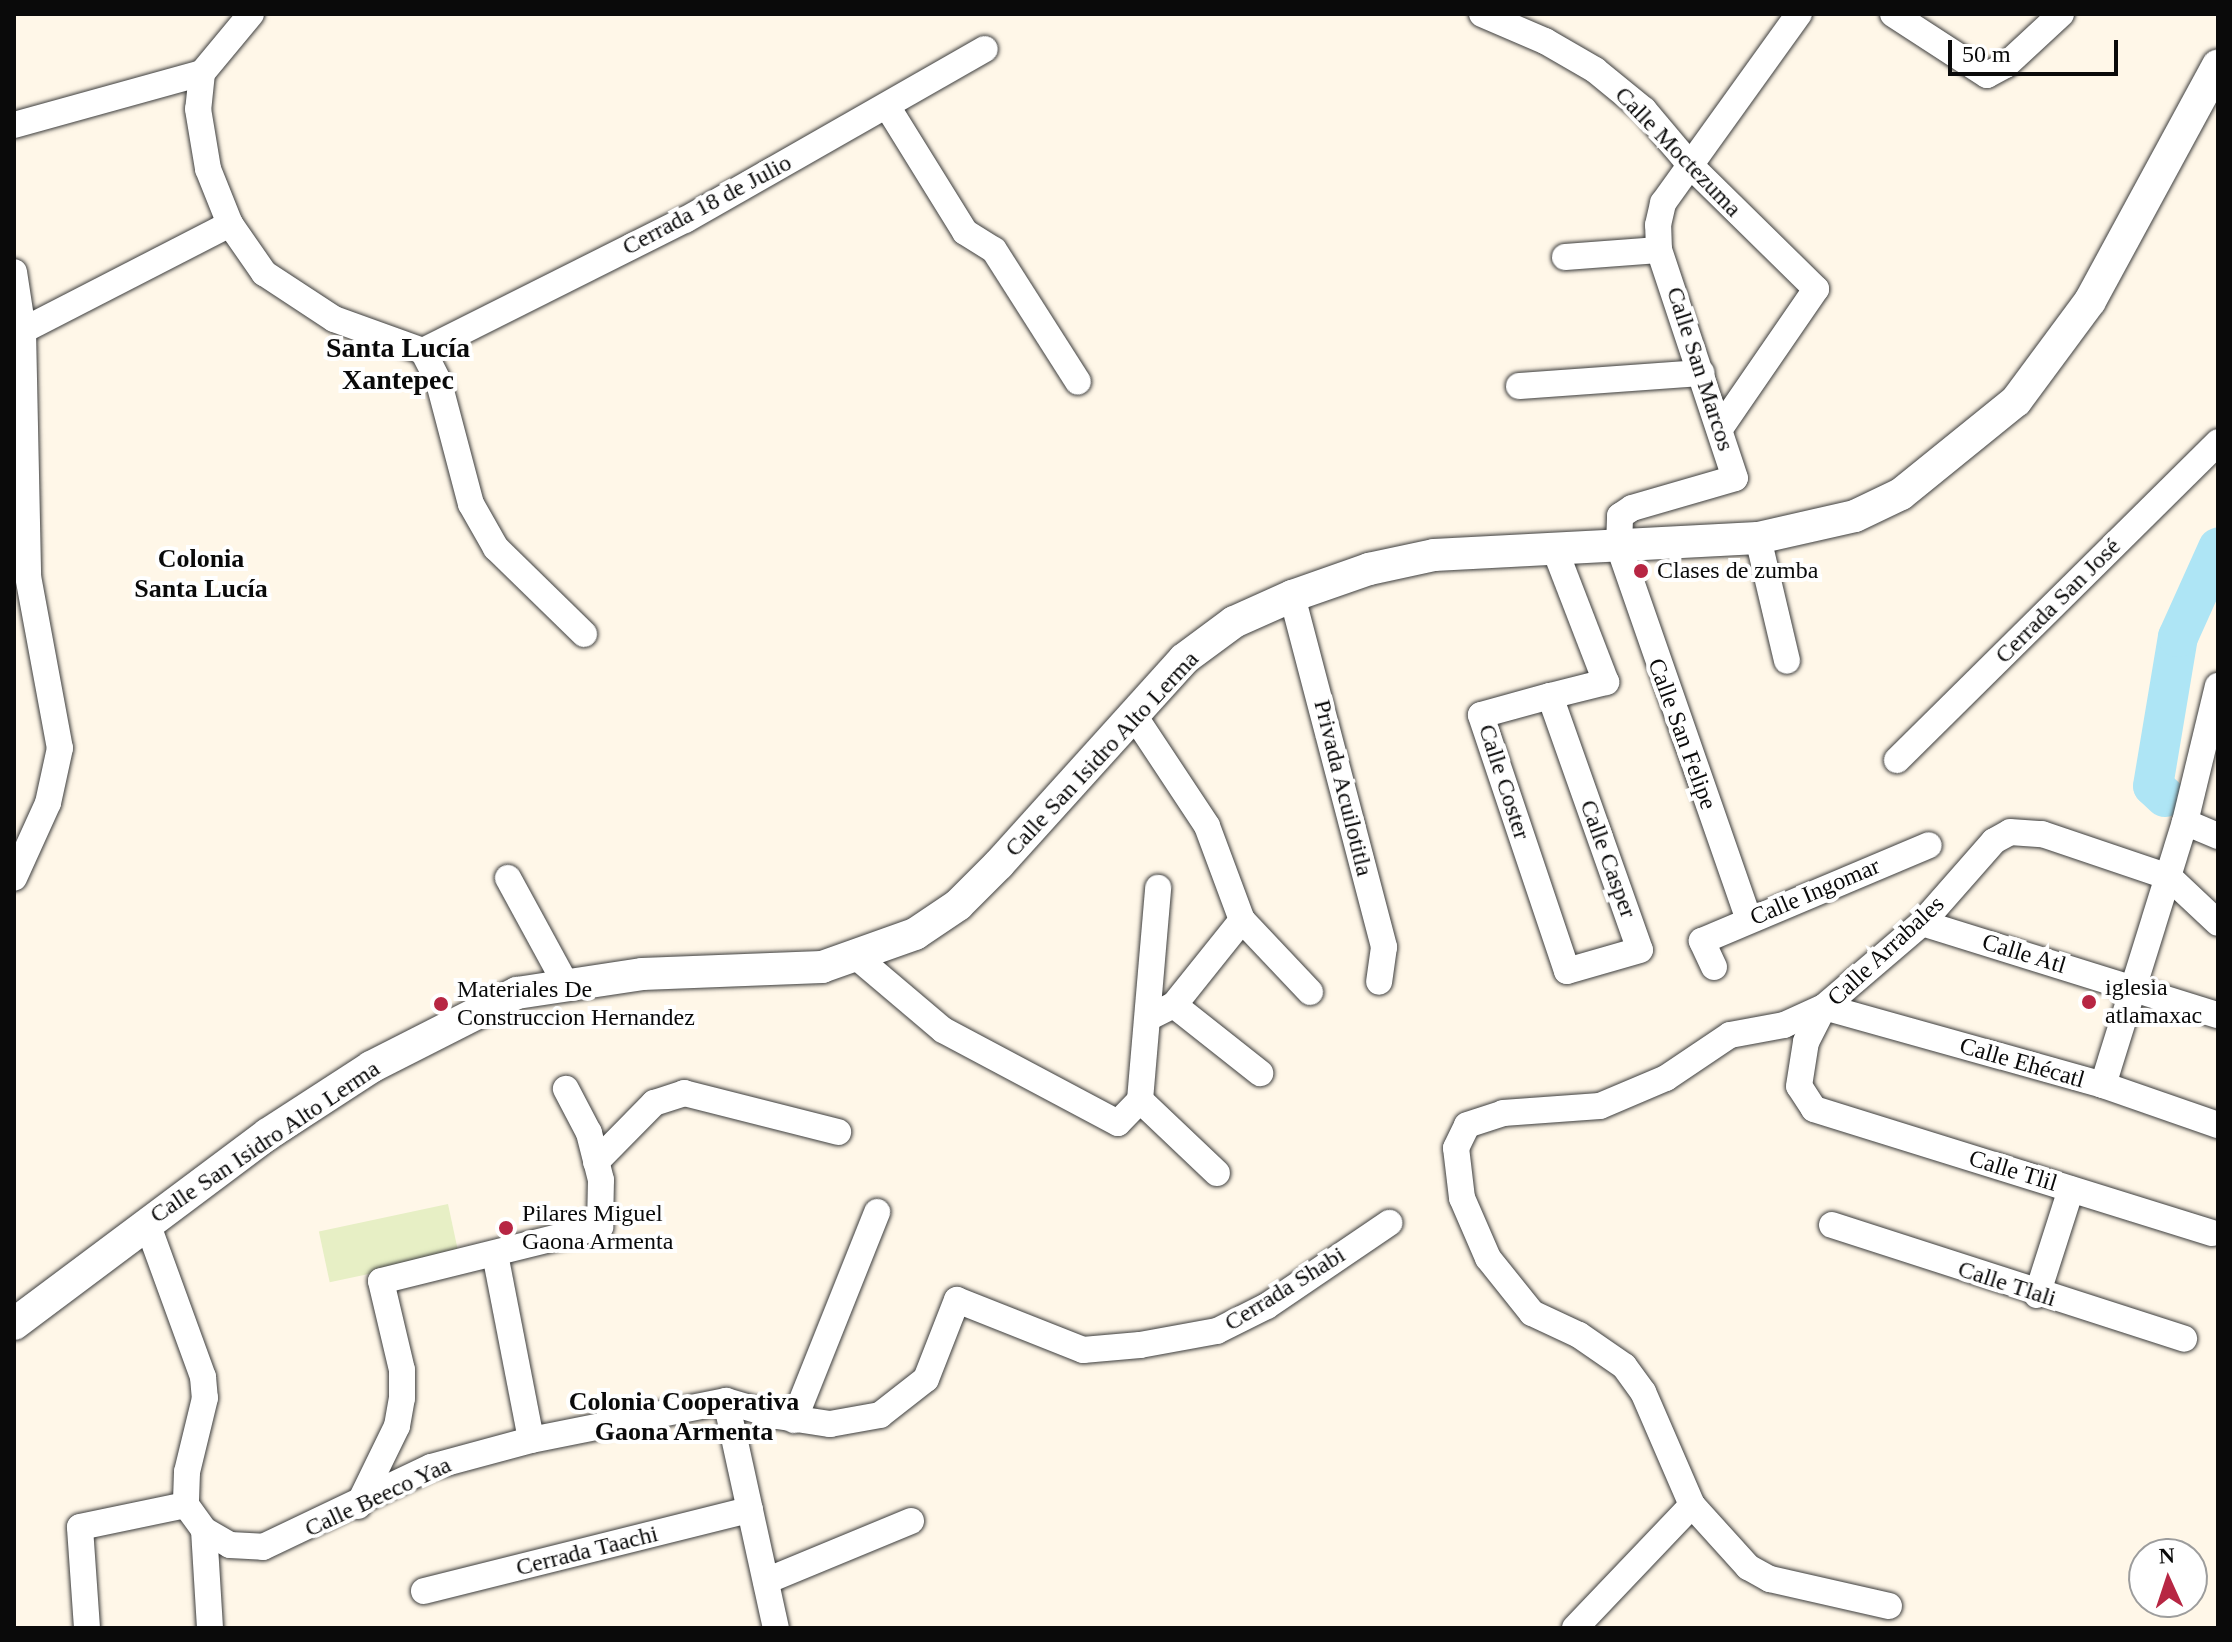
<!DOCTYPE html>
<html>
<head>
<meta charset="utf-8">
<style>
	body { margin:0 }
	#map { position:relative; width:2232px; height:1642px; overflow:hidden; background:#fff7e8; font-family:"Times New Roman",serif }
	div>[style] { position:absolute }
	.pitch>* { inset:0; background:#e7efc5; transform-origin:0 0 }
	.river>* { height:40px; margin:-20px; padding:0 20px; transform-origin:20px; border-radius:20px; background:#aee5f5 }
	.roads { filter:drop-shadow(0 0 2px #3d3d3d) drop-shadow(0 0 2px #3d3d3d) }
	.minor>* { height:26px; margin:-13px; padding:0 13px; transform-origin:13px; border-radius:13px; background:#fff }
	.tertiary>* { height:32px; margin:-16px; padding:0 16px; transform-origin:16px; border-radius:16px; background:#fff }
	.dots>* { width:22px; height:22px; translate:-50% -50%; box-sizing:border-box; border:4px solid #fff; border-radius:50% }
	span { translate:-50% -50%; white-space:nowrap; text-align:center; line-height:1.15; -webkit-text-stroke:8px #fff; paint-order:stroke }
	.street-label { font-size:24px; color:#0a0a0a }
	.poi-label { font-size:24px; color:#0a0a0a }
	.left { translate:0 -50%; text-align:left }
	.neighbourhood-label { font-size:26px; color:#0a0a0a; font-weight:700 }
	.quarter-label { font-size:28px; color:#0a0a0a; font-weight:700 }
	.frame { position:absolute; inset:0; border:16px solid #0a0a0a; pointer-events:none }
	.north { position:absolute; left:2128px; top:1538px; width:80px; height:80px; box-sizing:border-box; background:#fff; border:2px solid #9d9d9d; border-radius:50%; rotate:357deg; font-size:22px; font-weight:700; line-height:32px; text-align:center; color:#0a0a0a }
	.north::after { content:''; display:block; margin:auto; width:28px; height:36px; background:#b72643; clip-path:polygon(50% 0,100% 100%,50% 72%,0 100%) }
	.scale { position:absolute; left:1948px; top:40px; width:170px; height:36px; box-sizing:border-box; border:4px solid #0a0a0a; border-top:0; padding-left:10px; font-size:24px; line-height:28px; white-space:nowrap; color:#0a0a0a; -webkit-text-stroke:6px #fff; paint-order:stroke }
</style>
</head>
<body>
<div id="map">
	<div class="pitch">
		<i style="left:448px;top:1204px;width:52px;height:132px;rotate:78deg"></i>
	</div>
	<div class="river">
		<i style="left:2165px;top:797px;width:16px;rotate:-137deg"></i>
		<i style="left:2153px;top:786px;width:151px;rotate:-80.5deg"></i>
		<i style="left:2178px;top:637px;width:98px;rotate:-65.8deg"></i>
	</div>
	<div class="roads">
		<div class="minor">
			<i style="left:251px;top:14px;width:77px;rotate:129.7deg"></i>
			<i style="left:202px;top:73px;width:36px;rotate:96deg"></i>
			<i style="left:198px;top:109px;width:61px;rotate:80.5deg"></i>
			<i style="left:208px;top:169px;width:59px;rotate:68.2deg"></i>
			<i style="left:230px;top:224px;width:60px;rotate:55.2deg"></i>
			<i style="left:264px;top:273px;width:84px;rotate:33.3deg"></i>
			<i style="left:334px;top:319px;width:95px;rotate:19.8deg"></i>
			<i style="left:423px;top:351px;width:36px;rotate:63deg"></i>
			<i style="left:439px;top:383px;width:125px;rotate:75.2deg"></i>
			<i style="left:471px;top:504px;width:51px;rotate:60.4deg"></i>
			<i style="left:496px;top:548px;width:123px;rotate:44.3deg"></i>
			<i style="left:1482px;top:14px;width:69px;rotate:23.2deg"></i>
			<i style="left:1545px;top:41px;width:58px;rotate:30.1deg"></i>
			<i style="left:1595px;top:70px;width:63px;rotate:39.2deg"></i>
			<i style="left:1644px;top:110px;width:75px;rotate:49.9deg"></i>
			<i style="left:1692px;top:167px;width:174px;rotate:44.5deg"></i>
			<i style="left:1816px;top:289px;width:168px;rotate:124.5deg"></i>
			<i style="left:1893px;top:14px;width:112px;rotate:33deg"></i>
			<i style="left:1987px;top:75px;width:21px;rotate:-28deg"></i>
			<i style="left:2006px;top:65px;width:75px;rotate:-42.8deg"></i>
			<i style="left:887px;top:106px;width:148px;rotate:58.2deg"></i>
			<i style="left:965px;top:232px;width:34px;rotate:32deg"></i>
			<i style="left:994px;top:250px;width:156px;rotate:57.5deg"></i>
			<i style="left:14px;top:125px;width:195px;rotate:-15.5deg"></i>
			<i style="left:1565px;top:257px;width:94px;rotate:-4.3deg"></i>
			<i style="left:14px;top:272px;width:60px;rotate:81.3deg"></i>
			<i style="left:23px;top:331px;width:245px;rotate:88.8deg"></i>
			<i style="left:28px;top:576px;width:175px;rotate:79.5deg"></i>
			<i style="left:60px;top:748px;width:56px;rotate:102.3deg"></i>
			<i style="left:48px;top:803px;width:82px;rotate:114.4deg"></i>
			<i style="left:14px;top:335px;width:243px;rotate:-27.2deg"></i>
			<i style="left:423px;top:351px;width:293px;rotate:-26.6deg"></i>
			<i style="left:685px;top:220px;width:345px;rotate:-29.7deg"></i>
			<i style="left:1519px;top:386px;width:183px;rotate:-4.1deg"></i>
			<i style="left:1758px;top:538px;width:126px;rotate:76.7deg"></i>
			<i style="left:1292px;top:596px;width:363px;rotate:75.3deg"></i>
			<i style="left:1384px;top:947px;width:35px;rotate:98deg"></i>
			<i style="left:1550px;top:696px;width:269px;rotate:70.5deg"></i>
			<i style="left:1640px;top:950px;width:76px;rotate:164deg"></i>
			<i style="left:1567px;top:971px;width:270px;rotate:-108.6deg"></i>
			<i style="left:1481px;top:715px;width:72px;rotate:-15.4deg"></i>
			<i style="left:1550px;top:696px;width:58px;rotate:-14deg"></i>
			<i style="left:1606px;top:682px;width:145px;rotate:-111.1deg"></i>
			<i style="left:1133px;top:714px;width:134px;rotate:56.5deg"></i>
			<i style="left:1207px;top:826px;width:100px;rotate:69.6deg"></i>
			<i style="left:1242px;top:920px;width:99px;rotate:46.6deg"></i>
			<i style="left:1897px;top:760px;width:452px;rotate:-44.7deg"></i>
			<i style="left:2185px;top:822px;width:36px;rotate:23deg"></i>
			<i style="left:508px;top:878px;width:123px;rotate:61.4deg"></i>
			<i style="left:1749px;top:920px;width:395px;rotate:-109.2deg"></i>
			<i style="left:1619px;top:547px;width:31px;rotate:-88deg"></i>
			<i style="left:1620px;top:516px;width:14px;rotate:-34deg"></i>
			<i style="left:1632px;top:508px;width:107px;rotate:-16.2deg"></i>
			<i style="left:1735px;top:478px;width:240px;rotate:-108.4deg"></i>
			<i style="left:1659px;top:250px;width:25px;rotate:-92deg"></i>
			<i style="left:1658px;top:225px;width:23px;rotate:-77deg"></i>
			<i style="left:1663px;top:203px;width:233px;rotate:-54.3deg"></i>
			<i style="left:1922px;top:923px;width:310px;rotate:17.3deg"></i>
			<i style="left:858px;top:958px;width:111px;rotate:40.3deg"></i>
			<i style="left:943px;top:1030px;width:198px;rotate:28deg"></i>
			<i style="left:1118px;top:1123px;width:32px;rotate:-46deg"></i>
			<i style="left:1140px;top:1100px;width:213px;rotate:-85.1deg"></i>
			<i style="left:1714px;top:967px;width:29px;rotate:-115deg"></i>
			<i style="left:1702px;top:941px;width:246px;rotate:-22.9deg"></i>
			<i style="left:1174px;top:1005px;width:110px;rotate:38.3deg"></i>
			<i style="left:1148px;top:1018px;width:29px;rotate:-27deg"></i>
			<i style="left:1174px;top:1005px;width:109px;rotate:-51.3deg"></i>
			<i style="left:2103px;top:1085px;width:275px;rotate:-72.7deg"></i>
			<i style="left:2185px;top:822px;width:140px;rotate:-76.4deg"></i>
			<i style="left:1140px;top:1100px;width:106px;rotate:43.5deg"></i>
			<i style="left:596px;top:1162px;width:83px;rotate:-45.5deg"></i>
			<i style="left:654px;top:1103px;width:32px;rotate:-18deg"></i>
			<i style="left:684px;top:1093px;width:159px;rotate:14.2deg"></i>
			<i style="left:147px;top:1223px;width:164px;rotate:70deg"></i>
			<i style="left:203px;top:1377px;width:21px;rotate:85deg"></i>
			<i style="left:205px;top:1398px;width:76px;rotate:103.7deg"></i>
			<i style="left:187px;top:1472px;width:33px;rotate:92deg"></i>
			<i style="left:1832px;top:1225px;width:370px;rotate:17.9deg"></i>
			<i style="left:2212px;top:1233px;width:417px;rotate:-162.7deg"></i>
			<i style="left:1814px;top:1109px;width:27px;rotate:-123deg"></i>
			<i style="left:1799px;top:1086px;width:45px;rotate:-81deg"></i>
			<i style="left:1806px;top:1042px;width:39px;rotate:-63deg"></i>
			<i style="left:1824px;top:1007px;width:129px;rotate:-40.6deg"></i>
			<i style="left:1922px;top:923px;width:109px;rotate:-48.7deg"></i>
			<i style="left:1994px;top:841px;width:18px;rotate:-29deg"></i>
			<i style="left:2010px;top:832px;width:32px;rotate:4deg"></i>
			<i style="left:2042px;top:834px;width:134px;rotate:18.7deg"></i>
			<i style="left:2169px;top:877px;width:67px;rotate:43.2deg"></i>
			<i style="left:495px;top:1254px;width:189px;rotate:79deg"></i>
			<i style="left:2037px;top:1295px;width:111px;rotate:-72.2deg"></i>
			<i style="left:726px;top:1401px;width:232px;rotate:77.6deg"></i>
			<i style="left:794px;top:1420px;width:224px;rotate:-68.2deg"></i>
			<i style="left:186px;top:1505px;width:31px;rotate:54deg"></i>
			<i style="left:204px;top:1530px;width:30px;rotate:30deg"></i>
			<i style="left:230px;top:1545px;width:33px;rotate:3deg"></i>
			<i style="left:263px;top:1547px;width:186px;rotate:-25.5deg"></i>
			<i style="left:431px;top:1467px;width:104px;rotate:-15.1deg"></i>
			<i style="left:531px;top:1440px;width:199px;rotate:-11.3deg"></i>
			<i style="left:726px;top:1401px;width:53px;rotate:16.4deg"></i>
			<i style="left:777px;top:1416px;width:54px;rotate:8.6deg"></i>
			<i style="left:830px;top:1424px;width:51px;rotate:-10.2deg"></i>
			<i style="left:880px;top:1415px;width:58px;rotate:-38deg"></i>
			<i style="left:926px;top:1379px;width:85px;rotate:-68.6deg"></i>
			<i style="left:957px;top:1300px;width:136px;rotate:21.6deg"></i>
			<i style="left:1083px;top:1350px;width:57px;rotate:-5deg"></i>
			<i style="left:1140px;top:1345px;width:78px;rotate:-10.3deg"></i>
			<i style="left:1217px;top:1331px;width:56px;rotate:-26.6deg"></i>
			<i style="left:1267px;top:1306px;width:148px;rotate:-34.2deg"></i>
			<i style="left:1692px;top:1505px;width:84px;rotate:47.9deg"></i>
			<i style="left:1748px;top:1567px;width:25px;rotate:29deg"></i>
			<i style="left:1770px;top:1579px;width:122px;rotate:12.8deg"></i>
			<i style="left:358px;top:1506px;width:89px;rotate:-64deg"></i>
			<i style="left:397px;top:1426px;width:28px;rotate:-80deg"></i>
			<i style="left:402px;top:1398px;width:28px;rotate:-90deg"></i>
			<i style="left:402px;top:1370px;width:91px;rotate:-103.3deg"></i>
			<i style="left:381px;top:1281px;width:226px;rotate:-13.9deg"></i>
			<i style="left:600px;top:1227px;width:47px;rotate:-88.8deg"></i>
			<i style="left:601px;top:1180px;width:49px;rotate:-104.3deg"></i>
			<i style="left:589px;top:1133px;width:50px;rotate:-117.6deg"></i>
			<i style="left:204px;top:1530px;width:98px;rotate:86.5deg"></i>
			<i style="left:766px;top:1581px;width:157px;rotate:-22.5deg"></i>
			<i style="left:424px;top:1591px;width:336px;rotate:-14deg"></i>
			<i style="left:87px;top:1628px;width:101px;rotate:-94deg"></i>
			<i style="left:80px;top:1527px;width:108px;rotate:-11.7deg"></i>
			<i style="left:1575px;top:1628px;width:170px;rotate:-46.4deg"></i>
			<i style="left:1692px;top:1505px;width:123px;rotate:-113.4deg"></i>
			<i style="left:1643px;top:1392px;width:32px;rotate:-126deg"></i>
			<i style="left:1624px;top:1366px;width:55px;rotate:-145.4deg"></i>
			<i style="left:1579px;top:1335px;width:52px;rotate:-154.9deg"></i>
			<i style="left:1532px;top:1313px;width:70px;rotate:-128.7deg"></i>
			<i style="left:1488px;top:1258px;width:65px;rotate:-113.4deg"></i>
			<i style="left:1462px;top:1198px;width:50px;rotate:-96.8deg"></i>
			<i style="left:1456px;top:1148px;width:25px;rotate:-64deg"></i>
			<i style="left:1467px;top:1125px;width:38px;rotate:-18deg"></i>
			<i style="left:1503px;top:1113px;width:97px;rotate:-4.1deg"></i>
			<i style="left:1600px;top:1106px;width:72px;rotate:-23deg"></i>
			<i style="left:1666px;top:1078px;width:77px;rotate:-33.9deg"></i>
			<i style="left:1730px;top:1035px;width:55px;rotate:-10.5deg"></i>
			<i style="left:1784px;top:1025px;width:44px;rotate:-24.2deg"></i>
			<i style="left:1824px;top:1007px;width:290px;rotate:15.6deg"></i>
			<i style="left:2103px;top:1085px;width:122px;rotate:19.2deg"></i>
		</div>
		<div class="tertiary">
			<i style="left:14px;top:1324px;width:317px;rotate:-36.8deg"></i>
			<i style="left:268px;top:1134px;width:123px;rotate:-33deg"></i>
			<i style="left:371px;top:1067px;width:164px;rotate:-26.9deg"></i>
			<i style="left:517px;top:993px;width:126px;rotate:-8.6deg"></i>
			<i style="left:642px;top:974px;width:180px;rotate:-2.2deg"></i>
			<i style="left:822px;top:967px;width:99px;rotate:-19.5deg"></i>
			<i style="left:915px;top:934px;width:52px;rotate:-34deg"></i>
			<i style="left:958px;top:905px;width:58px;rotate:-45deg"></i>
			<i style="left:999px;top:864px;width:276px;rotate:-47.9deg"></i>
			<i style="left:1184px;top:659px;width:62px;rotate:-36.5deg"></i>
			<i style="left:1234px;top:622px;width:64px;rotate:-24.1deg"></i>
			<i style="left:1292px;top:596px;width:82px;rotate:-19.3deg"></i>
			<i style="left:1369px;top:569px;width:66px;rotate:-12.2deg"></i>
			<i style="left:1434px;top:555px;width:324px;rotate:-3deg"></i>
			<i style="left:1758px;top:538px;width:99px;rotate:-12.8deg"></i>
			<i style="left:1855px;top:516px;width:51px;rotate:-25.6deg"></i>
			<i style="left:1901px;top:494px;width:148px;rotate:-39deg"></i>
			<i style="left:2016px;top:401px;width:124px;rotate:-53.5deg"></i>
			<i style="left:2090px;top:301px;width:268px;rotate:-61.5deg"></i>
		</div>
	</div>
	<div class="dots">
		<i style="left:1641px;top:571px;background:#b72643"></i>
		<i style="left:2089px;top:1002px;background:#b72643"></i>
		<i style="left:441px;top:1004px;background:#b72643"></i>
		<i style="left:506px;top:1228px;background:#b72643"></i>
	</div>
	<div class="street-label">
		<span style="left:1678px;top:152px;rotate:46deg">Calle Moctezuma</span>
		<span style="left:707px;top:205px;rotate:-28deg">Cerrada 18 de Julio</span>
		<span style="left:1700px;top:369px;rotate:72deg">Calle San Marcos</span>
		<span style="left:2058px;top:601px;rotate:-45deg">Cerrada San José</span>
		<span style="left:1682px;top:734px;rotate:70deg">Calle San Felipe</span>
		<span style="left:1102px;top:754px;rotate:-47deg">Calle San Isidro Alto Lerma</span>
		<span style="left:1504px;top:782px;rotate:72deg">Calle Coster</span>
		<span style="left:1343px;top:788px;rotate:76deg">Privada Acuilotitla</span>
		<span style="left:1608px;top:859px;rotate:70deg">Calle Casper</span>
		<span style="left:1815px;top:892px;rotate:-23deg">Calle Ingomar</span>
		<span style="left:1886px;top:951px;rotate:-43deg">Calle Arrabales</span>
		<span style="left:2024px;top:954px;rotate:17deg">Calle Atl</span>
		<span style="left:2022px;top:1063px;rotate:16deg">Calle Ehécatl</span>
		<span style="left:265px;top:1142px;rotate:-34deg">Calle San Isidro Alto Lerma</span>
		<span style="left:2013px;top:1171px;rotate:17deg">Calle Tlil</span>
		<span style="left:2007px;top:1284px;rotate:18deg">Calle Tlali</span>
		<span style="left:1285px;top:1289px;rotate:-32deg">Cerrada Shabi</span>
		<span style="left:378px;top:1497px;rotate:-25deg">Calle Beeco Yaa</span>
		<span style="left:587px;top:1551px;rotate:-14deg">Cerrada Taachi</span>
	</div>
	<div class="poi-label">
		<span class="left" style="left:1657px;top:571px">Clases de zumba</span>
		<span class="left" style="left:2105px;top:1002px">iglesia<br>atlamaxac</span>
		<span class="left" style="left:457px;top:1004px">Materiales De<br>Construccion Hernandez</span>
		<span class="left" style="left:522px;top:1228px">Pilares Miguel<br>Gaona Armenta</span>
	</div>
	<div class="neighbourhood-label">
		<span style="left:201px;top:574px">Colonia<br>Santa Lucía</span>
		<span style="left:684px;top:1417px">Colonia Cooperativa<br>Gaona Armenta</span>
	</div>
	<div class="quarter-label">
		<span style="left:398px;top:364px">Santa Lucía<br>Xantepec</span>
	</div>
	<div class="frame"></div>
	<div class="north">N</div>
	<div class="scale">50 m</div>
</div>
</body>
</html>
